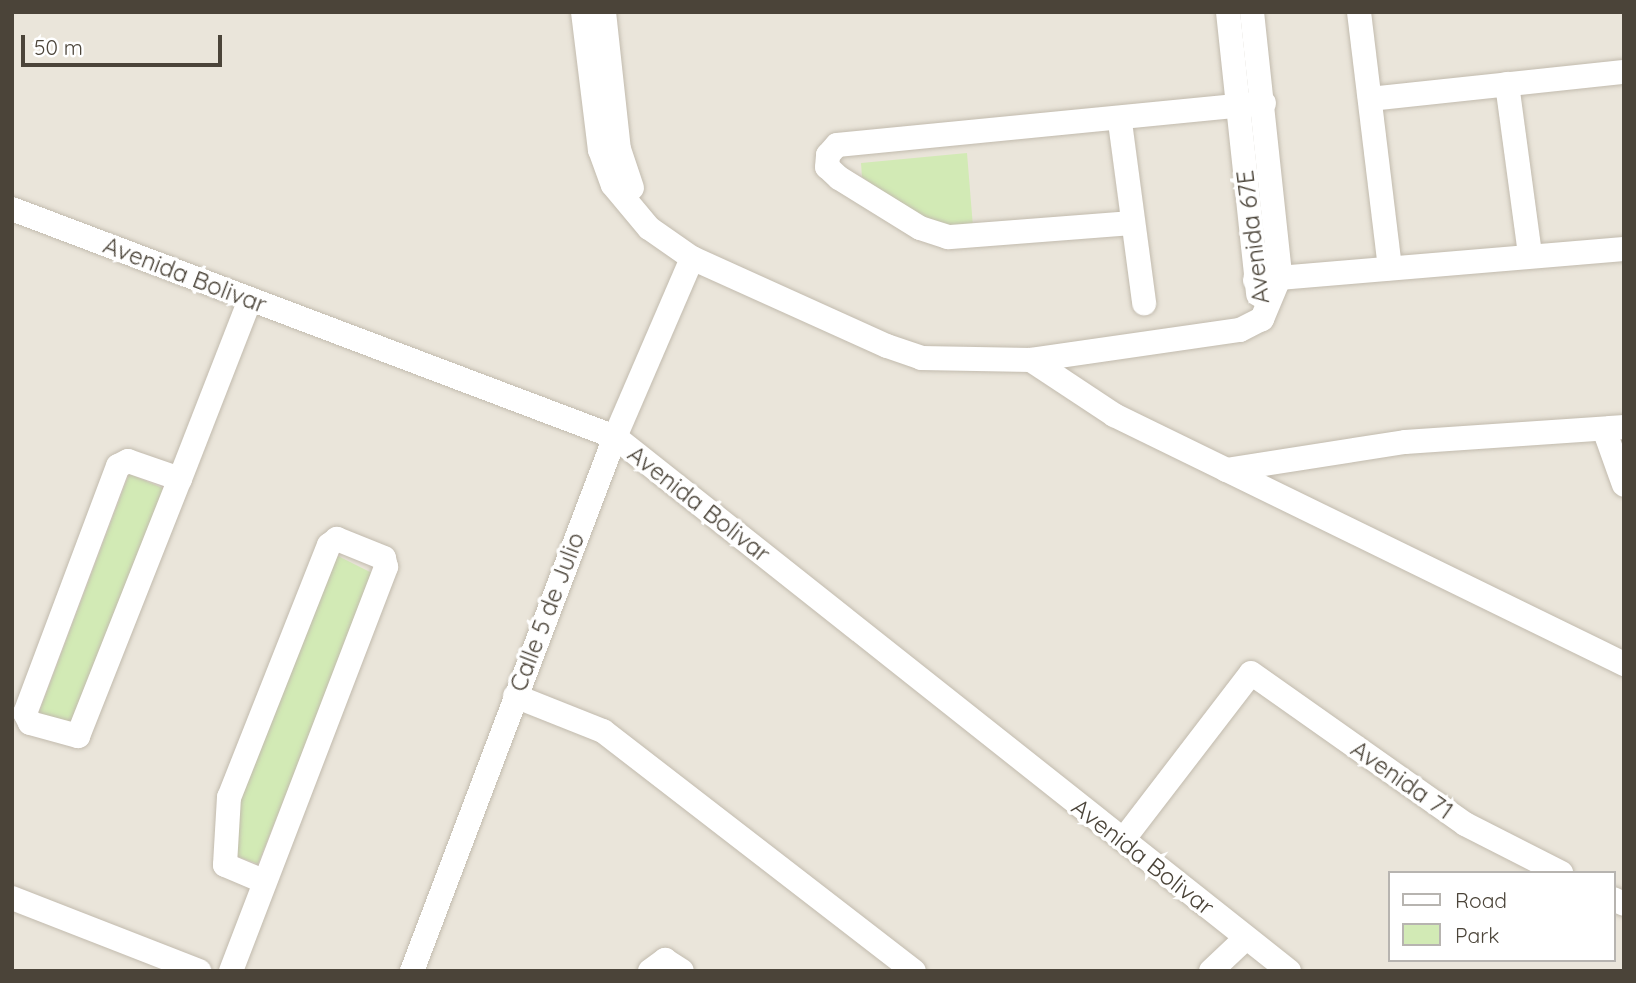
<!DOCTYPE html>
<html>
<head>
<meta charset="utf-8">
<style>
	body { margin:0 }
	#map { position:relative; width:1636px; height:983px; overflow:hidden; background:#f6f3ec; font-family:Quicksand,sans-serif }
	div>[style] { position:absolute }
	.residential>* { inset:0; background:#eae5da }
	.green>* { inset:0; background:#d2eab5 }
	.roads { filter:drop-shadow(0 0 2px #c2bbae) drop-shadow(0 0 2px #c2bbae) }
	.minor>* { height:24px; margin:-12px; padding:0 12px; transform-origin:12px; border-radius:12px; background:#fff }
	span { translate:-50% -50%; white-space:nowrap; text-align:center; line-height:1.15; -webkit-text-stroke:7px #fff; paint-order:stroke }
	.street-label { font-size:24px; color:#4b4439 }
	.frame { position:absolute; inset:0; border:14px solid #4b4439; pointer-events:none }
	.legend { position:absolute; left:1388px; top:871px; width:228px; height:91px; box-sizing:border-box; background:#fff; border:2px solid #b7b4b0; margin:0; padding:9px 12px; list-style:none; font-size:21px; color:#4b4439 }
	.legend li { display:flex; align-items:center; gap:14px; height:35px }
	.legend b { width:35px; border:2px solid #b7b4b0 }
	.scale { position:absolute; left:21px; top:35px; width:201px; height:32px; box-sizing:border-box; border:4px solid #4b4439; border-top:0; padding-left:9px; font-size:21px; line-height:24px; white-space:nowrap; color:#4b4439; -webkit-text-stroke:5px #fff; paint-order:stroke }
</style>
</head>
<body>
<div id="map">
	<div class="residential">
		<i style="clip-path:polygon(evenodd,12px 12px,1624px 12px,1624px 971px,12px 971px,12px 12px,1389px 873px,1613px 873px,1613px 960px,1389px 960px,1389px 873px)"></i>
	</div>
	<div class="green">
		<i style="clip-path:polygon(967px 153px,973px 227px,928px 224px,862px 177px,861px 163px)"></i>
		<i style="clip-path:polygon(129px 474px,165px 489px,70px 724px,38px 715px)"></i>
		<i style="clip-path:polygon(334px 554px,374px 574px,258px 864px,231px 854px,232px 808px)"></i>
	</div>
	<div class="roads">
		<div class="minor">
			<i style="left:583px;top:12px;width:139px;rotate:83deg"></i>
			<i style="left:600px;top:150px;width:37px;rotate:70deg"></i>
			<i style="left:613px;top:185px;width:56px;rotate:50.1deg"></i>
			<i style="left:649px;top:228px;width:52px;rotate:34.9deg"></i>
			<i style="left:692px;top:258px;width:214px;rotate:24.3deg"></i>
			<i style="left:887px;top:346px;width:36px;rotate:19deg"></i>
			<i style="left:921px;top:358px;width:110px;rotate:1deg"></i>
			<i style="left:1031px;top:360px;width:211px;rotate:-8.2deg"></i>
			<i style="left:1240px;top:330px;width:25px;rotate:-27deg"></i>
			<i style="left:604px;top:12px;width:138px;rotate:83.8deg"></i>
			<i style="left:619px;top:149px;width:41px;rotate:71.6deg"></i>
			<i style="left:1228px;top:12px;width:284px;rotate:83.9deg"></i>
			<i style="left:1252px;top:12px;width:265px;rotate:83.9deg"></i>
			<i style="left:1280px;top:276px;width:47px;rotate:112.7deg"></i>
			<i style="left:1359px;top:12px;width:258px;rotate:83.1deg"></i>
			<i style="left:1507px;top:84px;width:173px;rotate:82.3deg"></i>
			<i style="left:1370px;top:99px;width:255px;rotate:-6.1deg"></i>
			<i style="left:1120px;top:122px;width:183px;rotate:82.4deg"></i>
			<i style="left:12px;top:209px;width:645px;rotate:20.71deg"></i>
			<i style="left:615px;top:437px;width:860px;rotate:38.39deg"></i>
			<i style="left:1132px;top:223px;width:185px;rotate:175.6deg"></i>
			<i style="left:948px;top:237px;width:29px;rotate:-162deg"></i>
			<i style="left:920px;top:228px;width:95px;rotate:-148.3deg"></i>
			<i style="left:839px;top:178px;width:16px;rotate:-137deg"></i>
			<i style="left:827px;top:167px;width:12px;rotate:-85deg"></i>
			<i style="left:828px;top:155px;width:13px;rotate:-48deg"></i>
			<i style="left:837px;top:145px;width:429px;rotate:-5.6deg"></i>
			<i style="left:1255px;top:280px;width:370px;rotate:-4.8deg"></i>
			<i style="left:1031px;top:360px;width:100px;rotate:33.5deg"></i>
			<i style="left:1114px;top:415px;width:568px;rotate:26.02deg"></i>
			<i style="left:1604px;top:429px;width:59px;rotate:70.3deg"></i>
			<i style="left:1226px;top:470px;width:181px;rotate:-8.9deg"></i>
			<i style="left:1405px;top:442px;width:220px;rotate:-3.9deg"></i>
			<i style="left:180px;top:479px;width:55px;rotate:-160.9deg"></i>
			<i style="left:128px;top:461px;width:11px;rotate:153deg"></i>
			<i style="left:118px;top:466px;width:264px;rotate:110.6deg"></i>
			<i style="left:25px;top:713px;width:11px;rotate:63deg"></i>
			<i style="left:30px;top:723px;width:50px;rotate:15.2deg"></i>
			<i style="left:78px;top:736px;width:277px;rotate:-68.4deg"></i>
			<i style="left:180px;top:479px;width:193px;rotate:-68.7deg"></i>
			<i style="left:515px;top:696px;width:95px;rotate:21.7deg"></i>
			<i style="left:603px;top:731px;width:393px;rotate:37.7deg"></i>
			<i style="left:1123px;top:840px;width:210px;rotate:-52.5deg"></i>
			<i style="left:1251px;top:673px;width:262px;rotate:35.2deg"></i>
			<i style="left:1465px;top:824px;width:108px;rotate:27deg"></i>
			<i style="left:12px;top:898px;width:201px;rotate:21.3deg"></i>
			<i style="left:1613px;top:899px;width:12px;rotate:24deg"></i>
			<i style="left:231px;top:971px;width:433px;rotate:-69deg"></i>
			<i style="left:386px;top:567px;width:9px;rotate:-103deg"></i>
			<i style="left:384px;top:558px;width:51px;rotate:-158deg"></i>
			<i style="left:337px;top:539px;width:10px;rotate:143deg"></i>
			<i style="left:329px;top:545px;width:271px;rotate:111.6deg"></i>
			<i style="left:229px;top:797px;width:68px;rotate:93.4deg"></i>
			<i style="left:225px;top:865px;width:41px;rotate:22.8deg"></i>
			<i style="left:412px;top:971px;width:571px;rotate:-69.19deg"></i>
			<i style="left:615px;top:437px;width:195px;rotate:-66.7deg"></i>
			<i style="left:650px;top:971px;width:19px;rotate:-36deg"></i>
			<i style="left:665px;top:960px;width:20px;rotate:33deg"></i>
			<i style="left:1211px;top:971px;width:48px;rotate:-43.3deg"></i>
		</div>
	</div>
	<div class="street-label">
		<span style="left:1253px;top:237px;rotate:-97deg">Avenida 67E</span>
		<span style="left:185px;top:275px;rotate:21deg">Avenida Bolivar</span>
		<span style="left:699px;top:504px;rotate:38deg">Avenida Bolivar</span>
		<span style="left:547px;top:612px;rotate:-69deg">Calle 5 de Julio</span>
		<span style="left:1402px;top:780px;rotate:35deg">Avenida 71</span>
		<span style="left:1143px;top:857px;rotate:38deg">Avenida Bolivar</span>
	</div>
	<div class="frame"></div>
	<ul class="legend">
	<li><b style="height:9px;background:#fff"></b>Road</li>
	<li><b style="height:19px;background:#d2eab5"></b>Park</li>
	</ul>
	<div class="scale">50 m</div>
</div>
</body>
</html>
